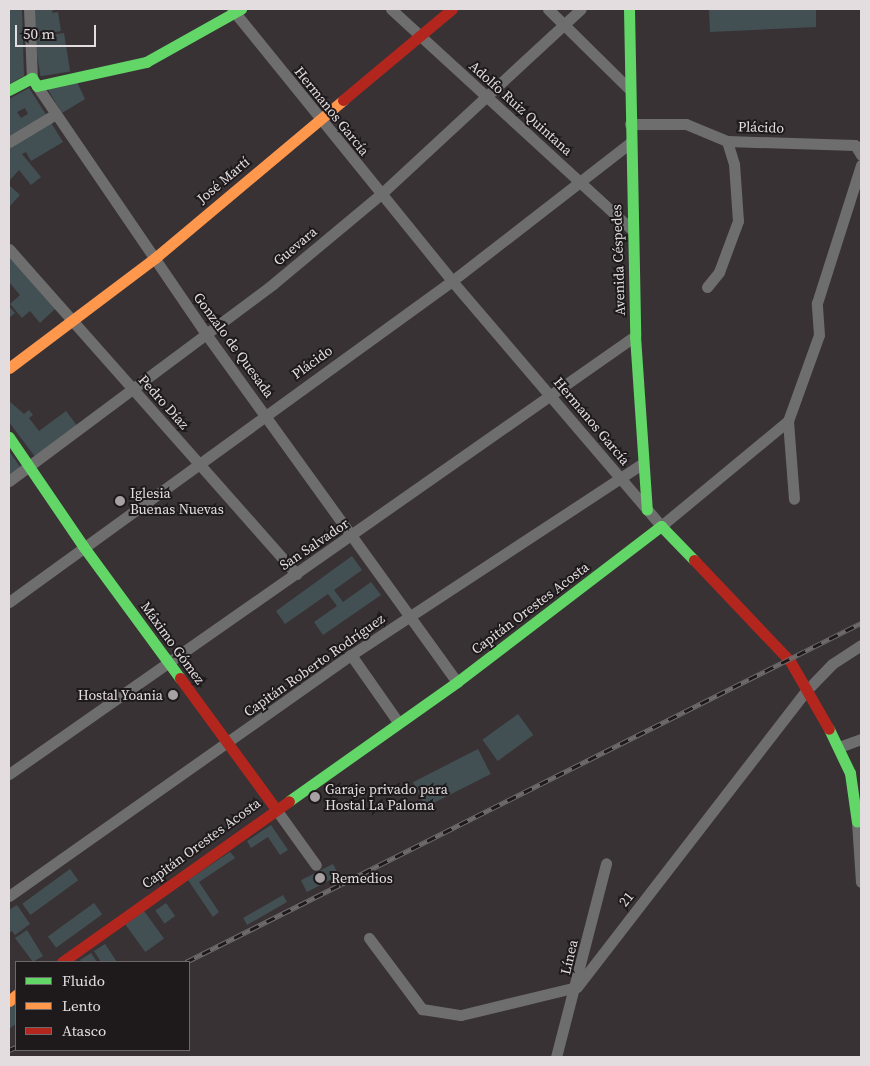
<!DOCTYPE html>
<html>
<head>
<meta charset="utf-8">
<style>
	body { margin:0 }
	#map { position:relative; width:870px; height:1066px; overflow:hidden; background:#383235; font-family:"Source Serif 4",serif }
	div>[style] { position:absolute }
	.building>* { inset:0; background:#435053; transform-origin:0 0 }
	.street>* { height:11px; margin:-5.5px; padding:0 5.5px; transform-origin:5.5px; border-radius:5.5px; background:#6f6e6e }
	.fast>* { height:11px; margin:-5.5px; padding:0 5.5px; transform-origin:5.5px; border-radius:5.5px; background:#63d668 }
	.slow>* { height:11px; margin:-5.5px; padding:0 5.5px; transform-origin:5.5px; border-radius:5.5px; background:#ff974d }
	.jam>* { height:11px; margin:-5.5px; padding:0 5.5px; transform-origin:5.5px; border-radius:5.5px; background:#b3261e }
	.rail>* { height:5px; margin-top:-2.5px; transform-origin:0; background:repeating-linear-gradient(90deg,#1e1a1c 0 9px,#6e6a6c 0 18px); box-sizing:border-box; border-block:1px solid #6e6a6c }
	.dots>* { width:14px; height:14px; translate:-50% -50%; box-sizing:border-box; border:2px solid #1e1a1c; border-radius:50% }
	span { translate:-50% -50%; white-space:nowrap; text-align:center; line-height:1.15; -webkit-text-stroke:4px #1e1a1c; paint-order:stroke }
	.street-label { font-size:14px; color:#e3dde0 }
	.poi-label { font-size:14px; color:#e3dde0 }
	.left { translate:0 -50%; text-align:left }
	.right { translate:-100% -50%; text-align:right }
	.frame { position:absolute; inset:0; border:10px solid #e3dde0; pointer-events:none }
	.legend { position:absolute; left:15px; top:961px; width:175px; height:90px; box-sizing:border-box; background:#1e1a1c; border:1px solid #6d686a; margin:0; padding:6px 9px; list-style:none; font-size:15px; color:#e3dde0 }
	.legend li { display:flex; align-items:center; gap:10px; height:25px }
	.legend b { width:25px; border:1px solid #6d686a }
	.scale { position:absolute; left:15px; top:25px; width:81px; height:22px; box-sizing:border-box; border:2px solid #e3dde0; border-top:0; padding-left:6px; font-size:15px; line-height:18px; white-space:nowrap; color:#e3dde0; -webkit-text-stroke:4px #1e1a1c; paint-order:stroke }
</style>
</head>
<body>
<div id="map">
	<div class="building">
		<i style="clip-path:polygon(9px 9px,22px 9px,24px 76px,9px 84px)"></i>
		<i style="clip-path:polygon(35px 9px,53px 9px,52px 13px,58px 12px,61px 31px,35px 36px)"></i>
		<i style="clip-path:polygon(709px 9px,816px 9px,816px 27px,710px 32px)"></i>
		<i style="left:64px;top:33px;width:39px;height:30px;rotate:81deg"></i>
		<i style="clip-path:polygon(77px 82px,85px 99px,62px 113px,47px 88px)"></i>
		<i style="clip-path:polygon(evenodd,29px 88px,47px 116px,9px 139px,9px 99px,29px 88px,25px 108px,28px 114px,21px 118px,17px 112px,25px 108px)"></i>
		<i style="clip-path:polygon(50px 121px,63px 142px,31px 161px,26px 152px,22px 154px,41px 177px,31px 185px,19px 170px,10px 180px,9px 148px)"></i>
		<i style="clip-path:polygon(9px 185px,20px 195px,9px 207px)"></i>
		<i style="clip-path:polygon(9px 255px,56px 308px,40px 323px,30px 311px,22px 318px,10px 304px,20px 295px,9px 282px)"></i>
		<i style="clip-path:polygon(9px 306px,15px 313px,9px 318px)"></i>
		<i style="clip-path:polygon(9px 401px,24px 414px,29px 410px,33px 415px,29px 418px,39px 431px,66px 411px,78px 427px,36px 458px,9px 422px)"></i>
		<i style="clip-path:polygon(9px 451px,21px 468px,9px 476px)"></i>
		<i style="clip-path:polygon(352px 556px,362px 570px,334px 590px,343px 602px,371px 582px,381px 595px,323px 635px,314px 622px,337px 606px,328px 594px,285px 624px,276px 611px)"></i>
		<i style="left:518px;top:714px;width:26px;height:44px;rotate:54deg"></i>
		<i style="left:478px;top:749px;width:28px;height:73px;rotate:63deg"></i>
		<i style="clip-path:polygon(271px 825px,288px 850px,280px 855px,268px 837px,251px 848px,247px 841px)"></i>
		<i style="clip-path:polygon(230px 852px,235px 858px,199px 882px,219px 912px,213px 917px,188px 880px)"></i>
		<i style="left:333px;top:864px;width:13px;height:36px;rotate:63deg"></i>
		<i style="left:70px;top:869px;width:14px;height:59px;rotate:54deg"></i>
		<i style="left:283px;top:895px;width:8px;height:46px;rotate:60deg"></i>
		<i style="left:94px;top:903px;width:14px;height:57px;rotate:54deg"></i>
		<i style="left:166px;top:903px;width:16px;height:13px;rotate:55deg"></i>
		<i style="clip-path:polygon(17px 905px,30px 924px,15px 935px,12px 931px,9px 933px,9px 910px)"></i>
		<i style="left:144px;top:911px;width:34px;height:23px;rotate:54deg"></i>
		<i style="clip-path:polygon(27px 930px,43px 956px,33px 962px,15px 938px)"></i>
		<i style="clip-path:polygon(105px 944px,117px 962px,101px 962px,94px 951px)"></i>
		<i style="clip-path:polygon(91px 953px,97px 962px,82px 962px,80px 960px)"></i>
		<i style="clip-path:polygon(16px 1003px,16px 1024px,9px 1029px,9px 1008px)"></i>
	</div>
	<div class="street">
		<i style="left:29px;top:9px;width:69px;rotate:87.5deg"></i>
		<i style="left:232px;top:9px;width:350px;rotate:51deg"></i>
		<i style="left:452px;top:281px;width:322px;rotate:49.5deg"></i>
		<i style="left:661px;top:526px;width:165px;rotate:-39.6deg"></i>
		<i style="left:788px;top:421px;width:91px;rotate:-70.2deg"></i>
		<i style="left:819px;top:335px;width:32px;rotate:-94deg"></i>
		<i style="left:817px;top:303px;width:145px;rotate:-72.3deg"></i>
		<i style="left:391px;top:9px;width:326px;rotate:42.5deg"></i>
		<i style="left:548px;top:9px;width:112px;rotate:44.6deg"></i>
		<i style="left:37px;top:86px;width:300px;rotate:55.7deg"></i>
		<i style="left:206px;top:334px;width:429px;rotate:54.2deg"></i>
		<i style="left:630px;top:124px;width:56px"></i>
		<i style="left:686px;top:124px;width:44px;rotate:22.5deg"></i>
		<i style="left:727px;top:141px;width:128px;rotate:1.8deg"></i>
		<i style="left:855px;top:145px;width:12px;rotate:59deg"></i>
		<i style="left:9px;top:142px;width:52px;rotate:-31deg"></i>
		<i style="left:9px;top:249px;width:434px;rotate:48.5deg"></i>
		<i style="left:707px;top:287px;width:19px;rotate:-51deg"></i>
		<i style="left:719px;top:272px;width:54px;rotate:-69.6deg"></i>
		<i style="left:738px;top:221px;width:57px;rotate:-94deg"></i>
		<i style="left:734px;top:164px;width:24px;rotate:-107deg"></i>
		<i style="left:788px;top:421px;width:78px;rotate:85.6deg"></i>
		<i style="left:9px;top:481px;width:329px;rotate:-36.7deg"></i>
		<i style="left:273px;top:284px;width:141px;rotate:-39.8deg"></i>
		<i style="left:381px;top:194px;width:272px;rotate:-42.8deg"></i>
		<i style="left:9px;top:602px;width:547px;rotate:-35.93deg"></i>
		<i style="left:452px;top:281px;width:225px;rotate:-37.8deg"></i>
		<i style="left:351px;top:655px;width:82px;rotate:55deg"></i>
		<i style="left:839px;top:747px;width:23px;rotate:-20deg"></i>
		<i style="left:9px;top:774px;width:764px;rotate:-34.98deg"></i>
		<i style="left:275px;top:808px;width:70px;rotate:54.3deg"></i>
		<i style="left:857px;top:822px;width:60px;rotate:86.2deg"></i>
		<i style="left:9px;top:896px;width:418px;rotate:-35.2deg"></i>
		<i style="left:351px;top:655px;width:348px;rotate:-33.3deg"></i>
		<i style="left:369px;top:938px;width:89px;rotate:53.3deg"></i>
		<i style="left:422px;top:1009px;width:39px;rotate:9deg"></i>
		<i style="left:461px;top:1015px;width:119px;rotate:-13.6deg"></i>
		<i style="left:577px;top:987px;width:374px;rotate:-52.3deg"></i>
		<i style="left:806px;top:691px;width:37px;rotate:-46deg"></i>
		<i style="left:832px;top:664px;width:35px;rotate:-33deg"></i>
		<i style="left:556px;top:1057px;width:200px;rotate:-75.5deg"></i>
	</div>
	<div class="fast">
		<i style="left:629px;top:9px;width:327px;rotate:88.9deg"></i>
		<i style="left:635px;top:336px;width:174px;rotate:86.1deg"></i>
		<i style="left:9px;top:90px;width:26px;rotate:-28deg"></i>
		<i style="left:32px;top:78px;width:9px;rotate:58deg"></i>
		<i style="left:37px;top:86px;width:112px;rotate:-12.4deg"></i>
		<i style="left:146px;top:62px;width:109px;rotate:-29.2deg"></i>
		<i style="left:9px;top:437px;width:132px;rotate:55.8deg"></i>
		<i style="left:83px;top:546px;width:164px;rotate:53.7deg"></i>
		<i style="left:829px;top:729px;width:49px;rotate:64.5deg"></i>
		<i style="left:850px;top:773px;width:49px;rotate:81.9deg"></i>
		<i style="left:289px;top:801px;width:206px;rotate:-35.3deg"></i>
		<i style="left:457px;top:682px;width:257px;rotate:-37.4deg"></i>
		<i style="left:661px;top:526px;width:47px;rotate:45.9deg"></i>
	</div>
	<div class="slow">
		<i style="left:9px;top:368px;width:183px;rotate:-37deg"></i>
		<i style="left:155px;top:258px;width:246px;rotate:-40deg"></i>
		<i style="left:9px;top:1001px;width:9px;rotate:-41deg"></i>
	</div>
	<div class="jam">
		<i style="left:343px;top:100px;width:142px;rotate:-39.9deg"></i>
		<i style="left:694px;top:560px;width:139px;rotate:46.5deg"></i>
		<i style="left:790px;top:661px;width:78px;rotate:60.2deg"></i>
		<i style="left:180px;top:678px;width:161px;rotate:53.8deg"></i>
		<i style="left:62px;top:962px;width:278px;rotate:-35.3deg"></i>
	</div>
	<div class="rail">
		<i style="left:186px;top:962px;width:755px;rotate:-26.67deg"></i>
		<i style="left:9px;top:1050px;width:8px;rotate:-23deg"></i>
	</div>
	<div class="dots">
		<i style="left:120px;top:501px;background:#a7a1a4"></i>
		<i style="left:173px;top:695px;background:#a7a1a4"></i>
		<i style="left:315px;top:797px;background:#a7a1a4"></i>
		<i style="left:320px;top:878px;background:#a7a1a4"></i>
	</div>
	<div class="street-label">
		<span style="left:521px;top:108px;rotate:42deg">Adolfo Ruiz Quintana</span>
		<span style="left:332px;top:111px;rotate:51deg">Hermanos García</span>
		<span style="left:761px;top:127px;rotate:2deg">Plácido</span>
		<span style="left:223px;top:180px;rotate:-40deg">José Martí</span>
		<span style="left:295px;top:246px;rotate:-40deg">Guevara</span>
		<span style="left:618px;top:260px;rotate:-92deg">Avenida Céspedes</span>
		<span style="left:234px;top:345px;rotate:54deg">Gonzalo de Quesada</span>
		<span style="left:312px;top:362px;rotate:-36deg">Plácido</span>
		<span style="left:164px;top:402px;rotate:48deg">Pedro Díaz</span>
		<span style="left:592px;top:421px;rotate:50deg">Hermanos García</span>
		<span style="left:314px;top:544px;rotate:-34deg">San Salvador</span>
		<span style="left:530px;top:608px;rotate:-37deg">Capitán Orestes Acosta</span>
		<span style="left:173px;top:643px;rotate:54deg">Máximo Gómez</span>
		<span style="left:314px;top:665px;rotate:-35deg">Capitán Roberto Rodríguez</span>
		<span style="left:201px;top:843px;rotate:-36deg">Capitán Orestes Acosta</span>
		<span style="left:626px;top:899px;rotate:-52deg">21</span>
		<span style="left:569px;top:957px;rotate:-77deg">Línea</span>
	</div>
	<div class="poi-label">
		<span class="left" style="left:130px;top:501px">Iglesia<br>Buenas Nuevas</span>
		<span class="right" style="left:163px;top:695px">Hostal Yoania</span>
		<span class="left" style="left:325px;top:797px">Garaje privado para<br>Hostal La Paloma</span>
		<span class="left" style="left:331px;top:878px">Remedios</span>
	</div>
	<div class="frame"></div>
	<ul class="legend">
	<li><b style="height:6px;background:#63d668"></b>Fluido</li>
	<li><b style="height:6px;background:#ff974d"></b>Lento</li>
	<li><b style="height:6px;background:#b3261e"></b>Atasco</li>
	</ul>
	<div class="scale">50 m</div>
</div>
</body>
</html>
